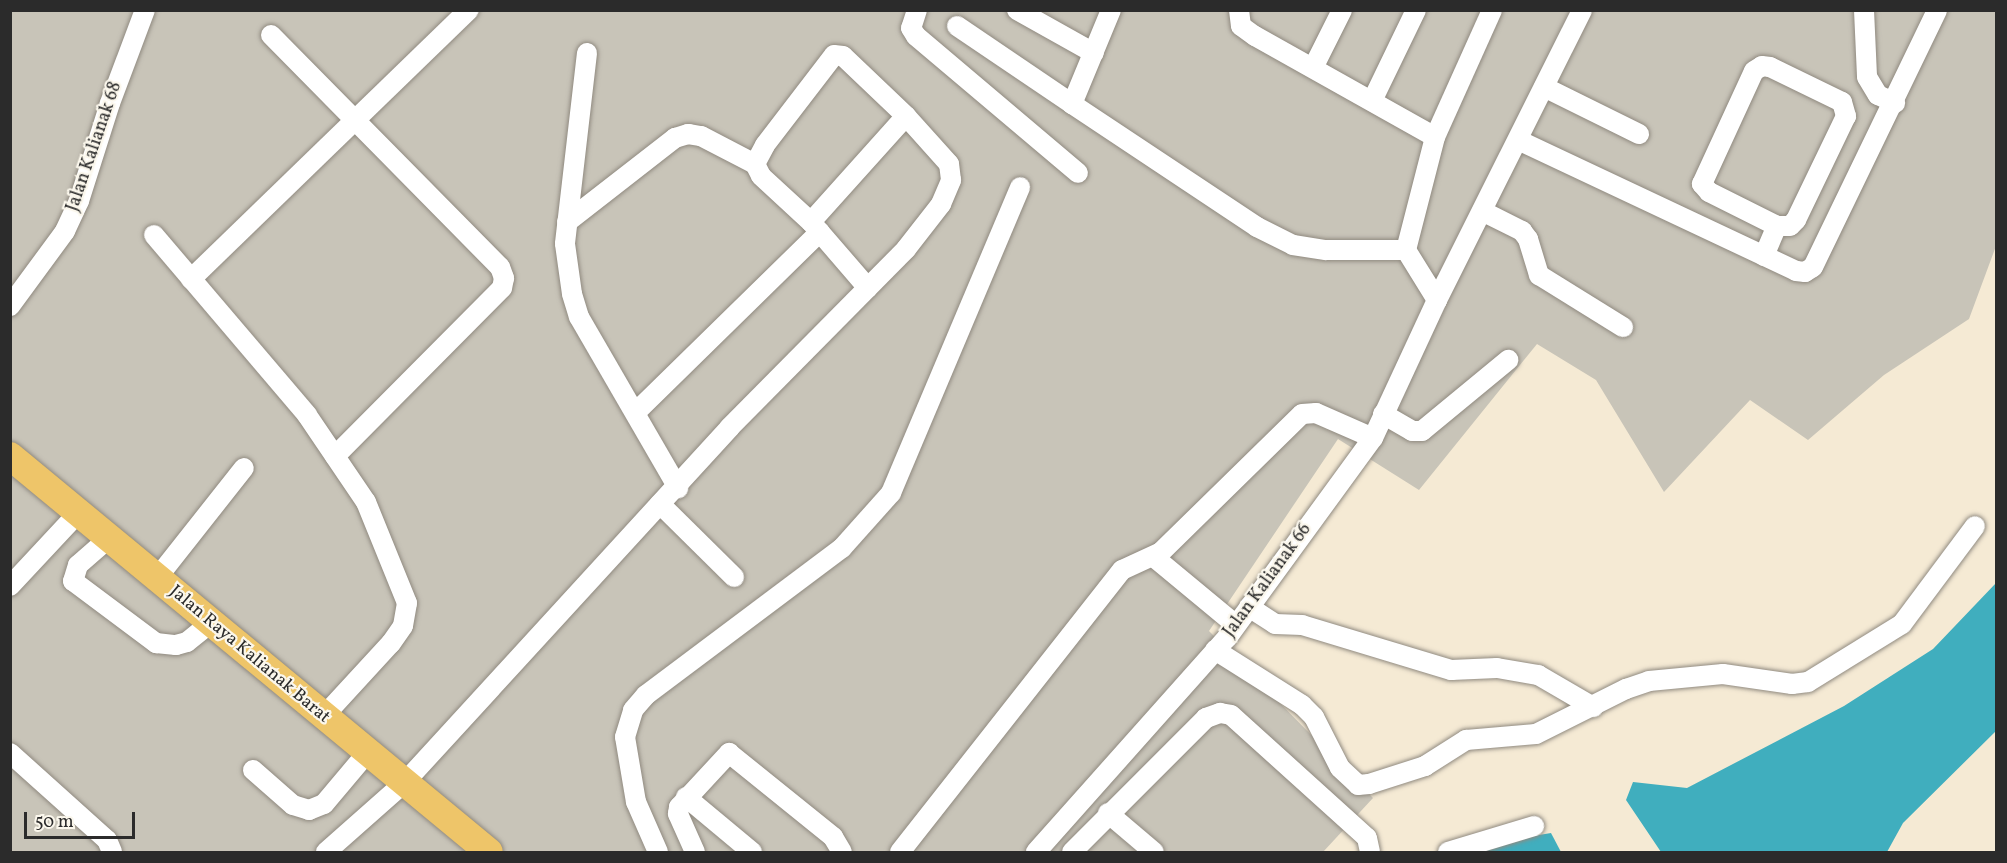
<!DOCTYPE html>
<html>
<head>
<meta charset="utf-8">
<style>
	body { margin:0 }
	#map { position:relative; width:2007px; height:863px; overflow:hidden; background:#f5ead4; font-family:Vollkorn,serif }
	div>[style] { position:absolute }
	.industrial>* { inset:0; background:#c8c4b8 }
	.water>* { inset:0; background:#40aebe }
	.roads { filter:drop-shadow(0 0 2px #908a80) drop-shadow(0 0 2px #908a80) }
	.minor>* { height:20px; margin:-10px; padding:0 10px; transform-origin:10px; border-radius:10px; background:#fff }
	.highway>* { height:28px; margin:-14px; padding:0 14px; transform-origin:14px; border-radius:14px; background:#eec569 }
	span { translate:-50% -50%; white-space:nowrap; text-align:center; line-height:1.15; -webkit-text-stroke:4.5px #fbf7ec; paint-order:stroke }
	.street-label { font-size:18px; color:#2b2b2b }
	.frame { position:absolute; inset:0; border:12px solid #2b2b2b; pointer-events:none }
	.scale { position:absolute; left:24px; top:812px; width:111px; height:27px; box-sizing:border-box; border:3px solid #2b2b2b; border-top:0; padding-left:8px; font-size:18px; line-height:21px; white-space:nowrap; color:#2b2b2b; -webkit-text-stroke:4px #fbf7ec; paint-order:stroke }
</style>
</head>
<body>
<div id="map">
	<div class="industrial">
		<i style="clip-path:polygon(10px 11px,1996px 11px,1996px 246px,1969px 319px,1884px 375px,1808px 440px,1750px 400px,1664px 492px,1596px 380px,1537px 344px,1419px 490px,1338px 439px,1209px 631px,1373px 798px,1323px 852px,11px 852px)"></i>
	</div>
	<div class="water">
		<i style="clip-path:polygon(1996px 583px,1996px 731px,1903px 823px,1887px 852px,1661px 852px,1626px 800px,1633px 782px,1687px 788px,1844px 706px,1933px 649px)"></i>
		<i style="clip-path:polygon(1551px 833px,1561px 852px,1471px 852px,1504px 841px)"></i>
	</div>
	<div class="roads">
		<div class="minor">
			<i style="left:917px;top:10px;width:19px;rotate:108deg"></i>
			<i style="left:911px;top:28px;width:9px;rotate:58deg"></i>
			<i style="left:916px;top:36px;width:212px;rotate:40.2deg"></i>
			<i style="left:1017px;top:10px;width:88px;rotate:29.2deg"></i>
			<i style="left:1111px;top:10px;width:102px;rotate:112.5deg"></i>
			<i style="left:1072px;top:104px;width:222px;rotate:33.6deg"></i>
			<i style="left:1257px;top:227px;width:40px;rotate:26.6deg"></i>
			<i style="left:1293px;top:245px;width:33px;rotate:9deg"></i>
			<i style="left:1326px;top:250px;width:80px"></i>
			<i style="left:1406px;top:250px;width:59px;rotate:58.2deg"></i>
			<i style="left:1239px;top:10px;width:16px;rotate:83deg"></i>
			<i style="left:1241px;top:26px;width:17px;rotate:36deg"></i>
			<i style="left:1255px;top:36px;width:206px;rotate:29.3deg"></i>
			<i style="left:1864px;top:10px;width:67px;rotate:87.4deg"></i>
			<i style="left:1867px;top:77px;width:21px;rotate:59deg"></i>
			<i style="left:1878px;top:95px;width:19px;rotate:25deg"></i>
			<i style="left:957px;top:26px;width:139px;rotate:34.1deg"></i>
			<i style="left:271px;top:35px;width:326px;rotate:45.4deg"></i>
			<i style="left:500px;top:267px;width:12px;rotate:70deg"></i>
			<i style="left:504px;top:278px;width:10px;rotate:101deg"></i>
			<i style="left:502px;top:288px;width:237px;rotate:134.8deg"></i>
			<i style="left:587px;top:53px;width:192px;rotate:96.6deg"></i>
			<i style="left:565px;top:244px;width:50px;rotate:82deg"></i>
			<i style="left:572px;top:294px;width:24px;rotate:73deg"></i>
			<i style="left:579px;top:317px;width:198px;rotate:59.9deg"></i>
			<i style="left:1314px;top:66px;width:63px;rotate:-63.4deg"></i>
			<i style="left:1544px;top:87px;width:106px;rotate:26.3deg"></i>
			<i style="left:1373px;top:99px;width:99px;rotate:-64.2deg"></i>
			<i style="left:1518px;top:140px;width:307px;rotate:25.2deg"></i>
			<i style="left:1796px;top:271px;width:9px;rotate:6deg"></i>
			<i style="left:1805px;top:272px;width:9px;rotate:-32deg"></i>
			<i style="left:1813px;top:267px;width:285px;rotate:-64.2deg"></i>
			<i style="left:755px;top:164px;width:21px;rotate:-62deg"></i>
			<i style="left:765px;top:145px;width:113px;rotate:-52.5deg"></i>
			<i style="left:834px;top:55px;width:9px;rotate:6deg"></i>
			<i style="left:843px;top:56px;width:87px;rotate:43.6deg"></i>
			<i style="left:906px;top:116px;width:142px;rotate:131.9deg"></i>
			<i style="left:1482px;top:211px;width:45px;rotate:26.6deg"></i>
			<i style="left:1522px;top:231px;width:10px;rotate:53deg"></i>
			<i style="left:1528px;top:239px;width:38px;rotate:73deg"></i>
			<i style="left:1539px;top:275px;width:99px;rotate:31.8deg"></i>
			<i style="left:567px;top:222px;width:137px;rotate:-37.9deg"></i>
			<i style="left:675px;top:138px;width:14px;rotate:-17deg"></i>
			<i style="left:688px;top:134px;width:13px;rotate:9deg"></i>
			<i style="left:701px;top:136px;width:61px;rotate:27.4deg"></i>
			<i style="left:755px;top:164px;width:13px;rotate:63deg"></i>
			<i style="left:761px;top:176px;width:68px;rotate:42.6deg"></i>
			<i style="left:811px;top:222px;width:87px;rotate:49.2deg"></i>
			<i style="left:154px;top:235px;width:236px;rotate:49.6deg"></i>
			<i style="left:307px;top:415px;width:105px;rotate:55.9deg"></i>
			<i style="left:366px;top:502px;width:109px;rotate:67.9deg"></i>
			<i style="left:407px;top:603px;width:23px;rotate:100deg"></i>
			<i style="left:403px;top:626px;width:21px;rotate:125deg"></i>
			<i style="left:391px;top:643px;width:100px;rotate:132.6deg"></i>
			<i style="left:1406px;top:250px;width:117px;rotate:-75.6deg"></i>
			<i style="left:1435px;top:137px;width:139px;rotate:-65.8deg"></i>
			<i style="left:1764px;top:256px;width:33px;rotate:-67deg"></i>
			<i style="left:1777px;top:226px;width:76px;rotate:-153.4deg"></i>
			<i style="left:1709px;top:192px;width:11px;rotate:-131deg"></i>
			<i style="left:1702px;top:184px;width:124px;rotate:-65.3deg"></i>
			<i style="left:1754px;top:71px;width:9px;rotate:-32deg"></i>
			<i style="left:1762px;top:66px;width:8px;rotate:7deg"></i>
			<i style="left:1770px;top:67px;width:80px;rotate:25.9deg"></i>
			<i style="left:1842px;top:102px;width:15px;rotate:74deg"></i>
			<i style="left:1846px;top:116px;width:115px;rotate:115.7deg"></i>
			<i style="left:1796px;top:220px;width:8px;rotate:135deg"></i>
			<i style="left:1790px;top:226px;width:13px;rotate:180deg"></i>
			<i style="left:191px;top:279px;width:387px;rotate:-44.1deg"></i>
			<i style="left:10px;top:306px;width:93px;rotate:-53.7deg"></i>
			<i style="left:65px;top:231px;width:33px;rotate:-65deg"></i>
			<i style="left:79px;top:201px;width:103px;rotate:-72.4deg"></i>
			<i style="left:110px;top:103px;width:99px;rotate:-69.4deg"></i>
			<i style="left:637px;top:411px;width:256px;rotate:-44.4deg"></i>
			<i style="left:1383px;top:414px;width:34px;rotate:30deg"></i>
			<i style="left:1412px;top:431px;width:10px"></i>
			<i style="left:1422px;top:431px;width:112px;rotate:-39.5deg"></i>
			<i style="left:660px;top:504px;width:104px;rotate:44.6deg"></i>
			<i style="left:109px;top:538px;width:41px;rotate:138.9deg"></i>
			<i style="left:78px;top:565px;width:17px;rotate:107deg"></i>
			<i style="left:73px;top:581px;width:104px;rotate:36.8deg"></i>
			<i style="left:156px;top:643px;width:20px;rotate:6deg"></i>
			<i style="left:176px;top:645px;width:11px;rotate:-15deg"></i>
			<i style="left:187px;top:642px;width:32px;rotate:-39deg"></i>
			<i style="left:1155px;top:558px;width:105px;rotate:39.6deg"></i>
			<i style="left:157px;top:578px;width:140px;rotate:-51.7deg"></i>
			<i style="left:10px;top:586px;width:100px;rotate:-47deg"></i>
			<i style="left:1249px;top:607px;width:31px;rotate:33deg"></i>
			<i style="left:1275px;top:624px;width:27px;rotate:2deg"></i>
			<i style="left:1302px;top:625px;width:156px;rotate:16.8deg"></i>
			<i style="left:1451px;top:670px;width:46px;rotate:-2.5deg"></i>
			<i style="left:1497px;top:668px;width:42px;rotate:9.7deg"></i>
			<i style="left:1538px;top:675px;width:64px;rotate:30.2deg"></i>
			<i style="left:1215px;top:650px;width:103px;rotate:32.3deg"></i>
			<i style="left:1302px;top:705px;width:17px;rotate:45deg"></i>
			<i style="left:1314px;top:717px;width:57px;rotate:63deg"></i>
			<i style="left:1340px;top:768px;width:25px;rotate:43deg"></i>
			<i style="left:1358px;top:785px;width:11px;rotate:-5deg"></i>
			<i style="left:1369px;top:784px;width:59px;rotate:-17.8deg"></i>
			<i style="left:1425px;top:766px;width:49px;rotate:-32.4deg"></i>
			<i style="left:1466px;top:740px;width:70px;rotate:-4.9deg"></i>
			<i style="left:1536px;top:734px;width:101px;rotate:-26.6deg"></i>
			<i style="left:1626px;top:689px;width:24px;rotate:-19deg"></i>
			<i style="left:1649px;top:681px;width:74px;rotate:-5.4deg"></i>
			<i style="left:1723px;top:674px;width:70px;rotate:8.2deg"></i>
			<i style="left:1792px;top:684px;width:16px;rotate:-7deg"></i>
			<i style="left:1808px;top:682px;width:110px;rotate:-31.7deg"></i>
			<i style="left:1902px;top:624px;width:122px;rotate:-53.3deg"></i>
			<i style="left:10px;top:753px;width:130px;rotate:41.9deg"></i>
			<i style="left:107px;top:840px;width:13px;rotate:67deg"></i>
			<i style="left:253px;top:770px;width:53px;rotate:41.2deg"></i>
			<i style="left:293px;top:805px;width:17px;rotate:17deg"></i>
			<i style="left:309px;top:810px;width:16px;rotate:-22deg"></i>
			<i style="left:324px;top:804px;width:67px;rotate:-49.9deg"></i>
			<i style="left:686px;top:797px;width:86px;rotate:39.8deg"></i>
			<i style="left:1108px;top:813px;width:60px;rotate:40.3deg"></i>
			<i style="left:326px;top:852px;width:106px;rotate:-41.5deg"></i>
			<i style="left:405px;top:782px;width:481px;rotate:-47.5deg"></i>
			<i style="left:730px;top:427px;width:250px;rotate:-45.3deg"></i>
			<i style="left:906px;top:249px;width:57px;rotate:-52.1deg"></i>
			<i style="left:941px;top:204px;width:26px;rotate:-67deg"></i>
			<i style="left:951px;top:180px;width:16px;rotate:-97deg"></i>
			<i style="left:949px;top:164px;width:64px;rotate:-131.9deg"></i>
			<i style="left:658px;top:852px;width:55px;rotate:-113.7deg"></i>
			<i style="left:636px;top:802px;width:66px;rotate:-99.6deg"></i>
			<i style="left:625px;top:737px;width:28px;rotate:-73deg"></i>
			<i style="left:633px;top:710px;width:20px;rotate:-49deg"></i>
			<i style="left:646px;top:695px;width:245px;rotate:-36.9deg"></i>
			<i style="left:842px;top:548px;width:74px;rotate:-48.3deg"></i>
			<i style="left:891px;top:493px;width:332px;rotate:-67.1deg"></i>
			<i style="left:695px;top:852px;width:42px;rotate:-114.1deg"></i>
			<i style="left:678px;top:814px;width:7px;rotate:-82deg"></i>
			<i style="left:679px;top:807px;width:74px;rotate:-47.2deg"></i>
			<i style="left:729px;top:753px;width:134px;rotate:38.9deg"></i>
			<i style="left:833px;top:837px;width:17px;rotate:59deg"></i>
			<i style="left:900px;top:852px;width:359px;rotate:-51.8deg"></i>
			<i style="left:1122px;top:570px;width:43px;rotate:-24.8deg"></i>
			<i style="left:1161px;top:552px;width:197px;rotate:-44.4deg"></i>
			<i style="left:1302px;top:414px;width:14px;rotate:-4deg"></i>
			<i style="left:1316px;top:413px;width:62px;rotate:23.7deg"></i>
			<i style="left:1036px;top:852px;width:287px;rotate:-48.3deg"></i>
			<i style="left:1227px;top:638px;width:248px;rotate:-53.9deg"></i>
			<i style="left:1373px;top:438px;width:152px;rotate:-65.1deg"></i>
			<i style="left:1437px;top:300px;width:324px;rotate:-63.4deg"></i>
			<i style="left:1072px;top:852px;width:190px;rotate:-45deg"></i>
			<i style="left:1206px;top:718px;width:15px;rotate:-20deg"></i>
			<i style="left:1220px;top:713px;width:11px;rotate:10deg"></i>
			<i style="left:1231px;top:715px;width:183px;rotate:42.1deg"></i>
			<i style="left:1367px;top:838px;width:14px;rotate:78deg"></i>
			<i style="left:1448px;top:852px;width:90px;rotate:-16.8deg"></i>
		</div>
		<div class="highway">
			<i style="left:10px;top:456px;width:621px;rotate:39.58deg"></i>
		</div>
	</div>
	<div class="street-label">
		<span style="left:95px;top:147px;rotate:-71deg">Jalan Kalianak 68</span>
		<span style="left:1268px;top:581px;rotate:-54deg">Jalan Kalianak 66</span>
		<span style="left:249px;top:655px;rotate:40deg">Jalan Raya Kalianak Barat</span>
	</div>
	<div class="frame"></div>
	<div class="scale">50 m</div>
</div>
</body>
</html>
